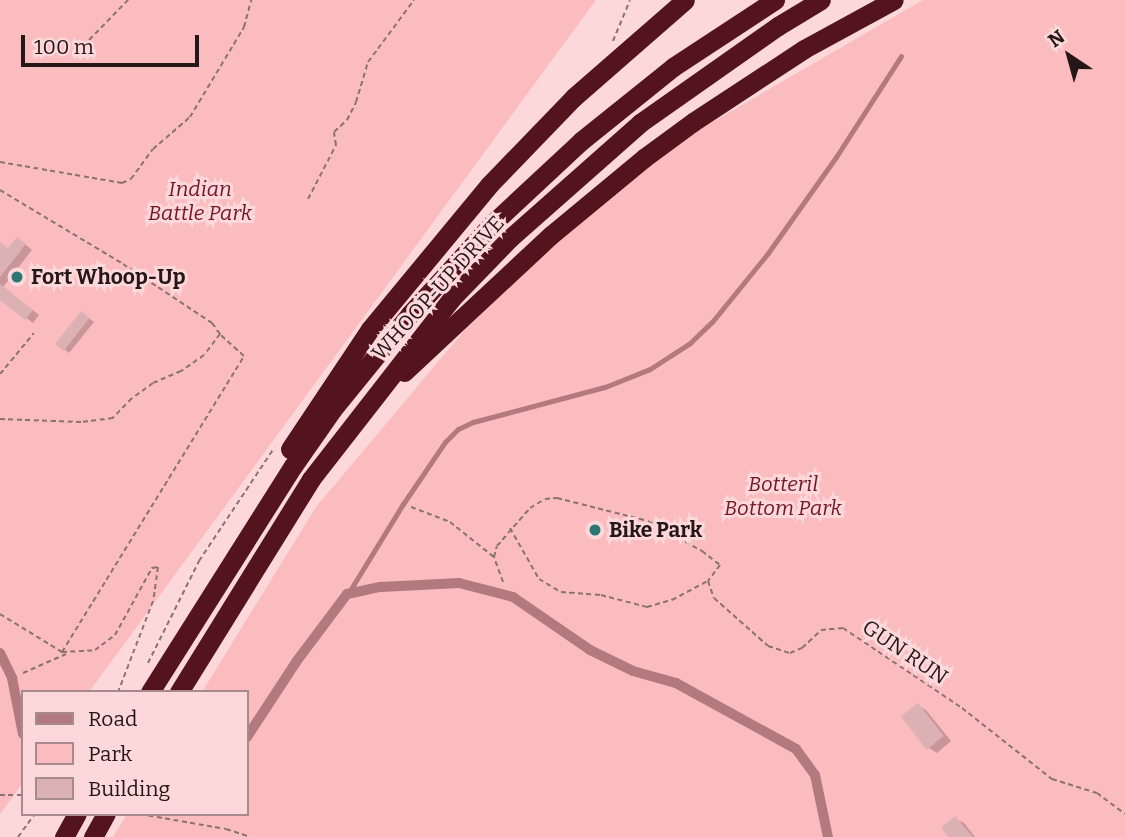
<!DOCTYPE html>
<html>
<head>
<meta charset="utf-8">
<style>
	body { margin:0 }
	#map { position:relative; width:1125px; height:837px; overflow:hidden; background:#fcd8da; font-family:Bitter,serif }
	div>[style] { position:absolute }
	.green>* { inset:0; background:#fbbcc0 }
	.shadow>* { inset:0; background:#0003 }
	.building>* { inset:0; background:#dbb1b3; transform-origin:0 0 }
	.path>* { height:2px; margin-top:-1px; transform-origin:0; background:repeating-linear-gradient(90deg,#8a7172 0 5px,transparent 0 8.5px) }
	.lane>* { height:5px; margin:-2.5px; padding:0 2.5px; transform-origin:2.5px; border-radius:2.5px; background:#b27a7e }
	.street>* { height:10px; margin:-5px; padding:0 5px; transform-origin:5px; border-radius:5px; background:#b27a7e }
	.highway>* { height:19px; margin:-9.5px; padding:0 9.5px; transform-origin:9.5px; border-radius:9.5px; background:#53141e }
	.dots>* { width:19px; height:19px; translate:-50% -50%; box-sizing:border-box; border:4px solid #fcd8da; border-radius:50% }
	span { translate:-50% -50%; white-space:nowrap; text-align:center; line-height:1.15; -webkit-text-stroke:6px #fcd8da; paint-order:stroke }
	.park-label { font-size:21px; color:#731629; font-style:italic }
	.poi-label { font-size:21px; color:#251617; font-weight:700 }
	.left { translate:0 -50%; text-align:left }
	.street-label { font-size:21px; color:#251617 }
	.legend { position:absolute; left:21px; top:690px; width:228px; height:126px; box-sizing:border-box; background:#fcd8da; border:2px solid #a68a8c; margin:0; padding:9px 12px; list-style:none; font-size:21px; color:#251617 }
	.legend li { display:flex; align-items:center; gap:14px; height:35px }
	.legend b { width:35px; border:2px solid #a68a8c }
	.north { position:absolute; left:1034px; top:21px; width:70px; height:70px; -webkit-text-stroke:5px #fcd8da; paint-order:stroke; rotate:324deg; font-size:19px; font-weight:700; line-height:28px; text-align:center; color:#251617 }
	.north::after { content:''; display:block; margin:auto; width:24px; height:32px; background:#251617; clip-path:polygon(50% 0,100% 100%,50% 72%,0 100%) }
	.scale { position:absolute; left:21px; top:35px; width:178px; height:32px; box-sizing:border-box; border:4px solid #251617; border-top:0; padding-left:9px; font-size:21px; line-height:24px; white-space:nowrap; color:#251617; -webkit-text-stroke:5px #fcd8da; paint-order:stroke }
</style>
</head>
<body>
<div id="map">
	<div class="green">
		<i style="clip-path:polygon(0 0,596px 0,89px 692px,23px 692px,23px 783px,0 814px)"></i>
		<i style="clip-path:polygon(923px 0,1125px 0,1125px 837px,113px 837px,127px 814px,247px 814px,247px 692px,202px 692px,316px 507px,464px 331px,628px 171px)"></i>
	</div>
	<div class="shadow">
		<i style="clip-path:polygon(0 244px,9px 250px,25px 244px,32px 250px,3px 287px,39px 315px,33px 323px,0 298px)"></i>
		<i style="clip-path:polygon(86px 316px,94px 322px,69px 353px,57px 344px)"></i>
		<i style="clip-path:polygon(918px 706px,926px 710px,951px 741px,937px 753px,929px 748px)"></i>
		<i style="clip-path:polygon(956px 819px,964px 823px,975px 837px,951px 837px)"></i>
	</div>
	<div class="building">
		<i style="clip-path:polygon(17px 237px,26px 244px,0 277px,0 242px,8px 248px)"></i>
		<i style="clip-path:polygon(0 284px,33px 310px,25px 320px,0 300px)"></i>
		<i style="left:81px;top:311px;width:11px;height:42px;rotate:38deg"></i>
		<i style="left:918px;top:703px;width:42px;height:22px;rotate:52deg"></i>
		<i style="clip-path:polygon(955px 816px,973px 837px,948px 837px,941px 828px)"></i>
	</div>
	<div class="path">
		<i style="left:89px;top:40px;width:56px;rotate:-45.7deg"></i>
		<i style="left:613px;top:41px;width:44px;rotate:-67.5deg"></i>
		<i style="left:0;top:162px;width:124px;rotate:9.8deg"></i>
		<i style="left:122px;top:183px;width:10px;rotate:-24deg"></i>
		<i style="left:131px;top:179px;width:37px;rotate:-54deg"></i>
		<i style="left:153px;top:149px;width:49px;rotate:-40.9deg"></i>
		<i style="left:190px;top:117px;width:105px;rotate:-59deg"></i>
		<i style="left:244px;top:27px;width:28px;rotate:-75deg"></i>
		<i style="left:0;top:190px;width:144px;rotate:31deg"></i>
		<i style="left:123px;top:264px;width:107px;rotate:33.5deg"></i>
		<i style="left:212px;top:323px;width:14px;rotate:54deg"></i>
		<i style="left:220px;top:334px;width:26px;rotate:127deg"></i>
		<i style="left:204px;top:355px;width:28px;rotate:145deg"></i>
		<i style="left:181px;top:371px;width:30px;rotate:157deg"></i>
		<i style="left:153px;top:383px;width:26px;rotate:144deg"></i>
		<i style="left:132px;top:398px;width:28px;rotate:134deg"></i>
		<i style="left:113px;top:418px;width:32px;rotate:173deg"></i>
		<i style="left:81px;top:422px;width:81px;rotate:-177.9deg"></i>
		<i style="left:308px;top:199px;width:61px;rotate:-62.6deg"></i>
		<i style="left:336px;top:145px;width:13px;rotate:-99deg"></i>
		<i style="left:334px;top:132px;width:18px;rotate:-43deg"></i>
		<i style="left:347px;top:120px;width:20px;rotate:-63deg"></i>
		<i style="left:356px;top:102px;width:42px;rotate:-73.3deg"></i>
		<i style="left:368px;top:62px;width:77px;rotate:-53.4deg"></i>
		<i style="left:0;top:374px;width:53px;rotate:-50.3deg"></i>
		<i style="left:411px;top:507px;width:42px;rotate:21deg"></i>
		<i style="left:450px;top:522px;width:56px;rotate:38.5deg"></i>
		<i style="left:510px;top:528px;width:59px;rotate:60.4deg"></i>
		<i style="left:539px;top:579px;width:26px;rotate:31deg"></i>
		<i style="left:561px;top:592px;width:40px;rotate:4.3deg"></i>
		<i style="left:601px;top:595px;width:48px;rotate:14.6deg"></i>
		<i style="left:647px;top:607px;width:26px;rotate:-16deg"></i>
		<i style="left:672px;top:600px;width:40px;rotate:-28deg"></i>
		<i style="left:503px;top:582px;width:27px;rotate:-110deg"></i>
		<i style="left:494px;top:557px;width:11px;rotate:-75deg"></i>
		<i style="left:497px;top:546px;width:50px;rotate:-49deg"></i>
		<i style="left:530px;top:508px;width:17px;rotate:-31deg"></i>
		<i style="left:545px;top:499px;width:12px;rotate:-5deg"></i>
		<i style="left:557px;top:498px;width:94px;rotate:14.2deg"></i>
		<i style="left:648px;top:521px;width:62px;rotate:29.1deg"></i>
		<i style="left:702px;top:551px;width:23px;rotate:38deg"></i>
		<i style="left:720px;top:565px;width:20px;rotate:127deg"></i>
		<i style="left:708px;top:581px;width:18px;rotate:71deg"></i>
		<i style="left:714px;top:598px;width:72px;rotate:41.6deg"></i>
		<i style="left:768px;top:646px;width:23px;rotate:18deg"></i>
		<i style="left:790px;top:653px;width:13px;rotate:-23deg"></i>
		<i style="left:802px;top:648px;width:26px;rotate:-43deg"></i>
		<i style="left:821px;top:630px;width:22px;rotate:-5deg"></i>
		<i style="left:843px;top:628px;width:143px;rotate:33.9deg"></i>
		<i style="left:962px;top:708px;width:115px;rotate:38.3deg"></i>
		<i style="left:1052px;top:779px;width:47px;rotate:17.3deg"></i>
		<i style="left:1097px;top:793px;width:35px;rotate:37deg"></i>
		<i style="left:0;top:614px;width:73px;rotate:31.5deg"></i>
		<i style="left:62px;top:652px;width:33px;rotate:-3deg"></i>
		<i style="left:95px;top:650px;width:25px;rotate:-37deg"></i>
		<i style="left:115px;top:635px;width:77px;rotate:-61.1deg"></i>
		<i style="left:152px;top:568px;width:6px;rotate:-9deg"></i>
		<i style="left:158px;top:567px;width:34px;rotate:98deg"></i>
		<i style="left:153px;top:601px;width:97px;rotate:111deg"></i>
		<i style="left:62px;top:652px;width:347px;rotate:-58.4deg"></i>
		<i style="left:244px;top:356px;width:31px;rotate:-138deg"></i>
		<i style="left:148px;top:663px;width:114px;rotate:-63.4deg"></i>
		<i style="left:199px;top:561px;width:136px;rotate:-56.4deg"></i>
		<i style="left:23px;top:673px;width:47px;rotate:-23.8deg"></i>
		<i style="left:0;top:795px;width:23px"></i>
		<i style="left:140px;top:814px;width:87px;rotate:9.9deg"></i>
		<i style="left:226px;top:829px;width:25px;rotate:18deg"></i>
		<i style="left:18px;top:837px;width:29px;rotate:-54deg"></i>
	</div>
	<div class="lane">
		<i style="left:349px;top:592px;width:103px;rotate:-58.5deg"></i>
		<i style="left:403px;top:504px;width:75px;rotate:-55.9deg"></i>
		<i style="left:445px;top:442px;width:18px;rotate:-45deg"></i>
		<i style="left:458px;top:429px;width:17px;rotate:-25deg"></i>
		<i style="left:473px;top:422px;width:137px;rotate:-14.9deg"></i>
		<i style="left:605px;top:387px;width:48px;rotate:-21.8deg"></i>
		<i style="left:650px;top:369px;width:48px;rotate:-33deg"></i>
		<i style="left:690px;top:343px;width:30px;rotate:-44deg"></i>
		<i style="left:712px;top:322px;width:89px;rotate:-50.9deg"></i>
		<i style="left:768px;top:253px;width:118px;rotate:-54.7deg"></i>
		<i style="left:836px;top:157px;width:120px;rotate:-57.2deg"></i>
	</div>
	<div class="street">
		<i style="left:0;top:653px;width:28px;rotate:64deg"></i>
		<i style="left:12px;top:678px;width:57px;rotate:78.9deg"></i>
		<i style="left:247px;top:737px;width:90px;rotate:-56.8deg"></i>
		<i style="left:296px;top:662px;width:85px;rotate:-53.1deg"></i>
		<i style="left:347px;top:594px;width:35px;rotate:-12deg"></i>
		<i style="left:381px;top:587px;width:78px;rotate:-2.9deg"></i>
		<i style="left:459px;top:583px;width:56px;rotate:14.5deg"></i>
		<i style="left:513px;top:597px;width:93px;rotate:34.5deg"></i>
		<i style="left:590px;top:650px;width:48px;rotate:26deg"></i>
		<i style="left:633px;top:671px;width:45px;rotate:15.6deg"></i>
		<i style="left:676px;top:683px;width:137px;rotate:28.8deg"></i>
		<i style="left:796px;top:749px;width:32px;rotate:54deg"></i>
		<i style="left:815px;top:775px;width:63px;rotate:78.2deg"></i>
	</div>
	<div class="highway">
		<i style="left:404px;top:372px;width:201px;rotate:-43deg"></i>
		<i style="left:551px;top:235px;width:121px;rotate:-39.6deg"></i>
		<i style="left:644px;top:158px;width:61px;rotate:-36.3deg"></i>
		<i style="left:693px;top:122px;width:133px;rotate:-33.3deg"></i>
		<i style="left:804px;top:49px;width:102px;rotate:-28.6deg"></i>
		<i style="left:290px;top:449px;width:144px;rotate:-56.3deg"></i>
		<i style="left:370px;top:329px;width:187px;rotate:-50.4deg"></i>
		<i style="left:489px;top:185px;width:122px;rotate:-46deg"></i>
		<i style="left:574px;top:97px;width:147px;rotate:-41.1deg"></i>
		<i style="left:150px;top:692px;width:267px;rotate:-57.7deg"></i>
		<i style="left:293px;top:466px;width:68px;rotate:-55.1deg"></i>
		<i style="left:332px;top:410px;width:124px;rotate:-50.9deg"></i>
		<i style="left:410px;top:314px;width:120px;rotate:-47.7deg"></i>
		<i style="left:491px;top:225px;width:123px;rotate:-43deg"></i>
		<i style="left:581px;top:141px;width:118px;rotate:-38.8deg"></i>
		<i style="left:673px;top:67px;width:122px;rotate:-33.3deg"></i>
		<i style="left:179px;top:692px;width:251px;rotate:-58.2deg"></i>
		<i style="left:311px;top:479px;width:229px;rotate:-52.1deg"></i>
		<i style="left:452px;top:298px;width:82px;rotate:-46deg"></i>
		<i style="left:509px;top:239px;width:175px;rotate:-41.5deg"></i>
		<i style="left:640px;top:123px;width:169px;rotate:-35.1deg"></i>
		<i style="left:778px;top:26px;width:50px;rotate:-31.2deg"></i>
		<i style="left:64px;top:837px;width:26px;rotate:-61deg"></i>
		<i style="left:93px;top:837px;width:26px;rotate:-61deg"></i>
	</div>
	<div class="dots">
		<i style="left:17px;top:277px;background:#2c7676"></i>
		<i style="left:595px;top:530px;background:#2c7676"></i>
	</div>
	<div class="park-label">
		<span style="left:200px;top:201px">Indian<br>Battle Park</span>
		<span style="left:783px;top:496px">Botteril<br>Bottom Park</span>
	</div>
	<div class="poi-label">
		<span class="left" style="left:31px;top:277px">Fort Whoop-Up</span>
		<span class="left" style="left:609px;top:530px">Bike Park</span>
	</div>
	<div class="street-label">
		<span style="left:438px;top:288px;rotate:-48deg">WHOOP-UP DRIVE</span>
		<span style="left:905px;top:652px;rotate:34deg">GUN RUN</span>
	</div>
	<ul class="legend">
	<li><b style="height:9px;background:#b27a7e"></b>Road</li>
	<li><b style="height:19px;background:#fbbcc0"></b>Park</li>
	<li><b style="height:19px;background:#dbb1b3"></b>Building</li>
	</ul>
	<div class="north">N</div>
	<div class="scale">100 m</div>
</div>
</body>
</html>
